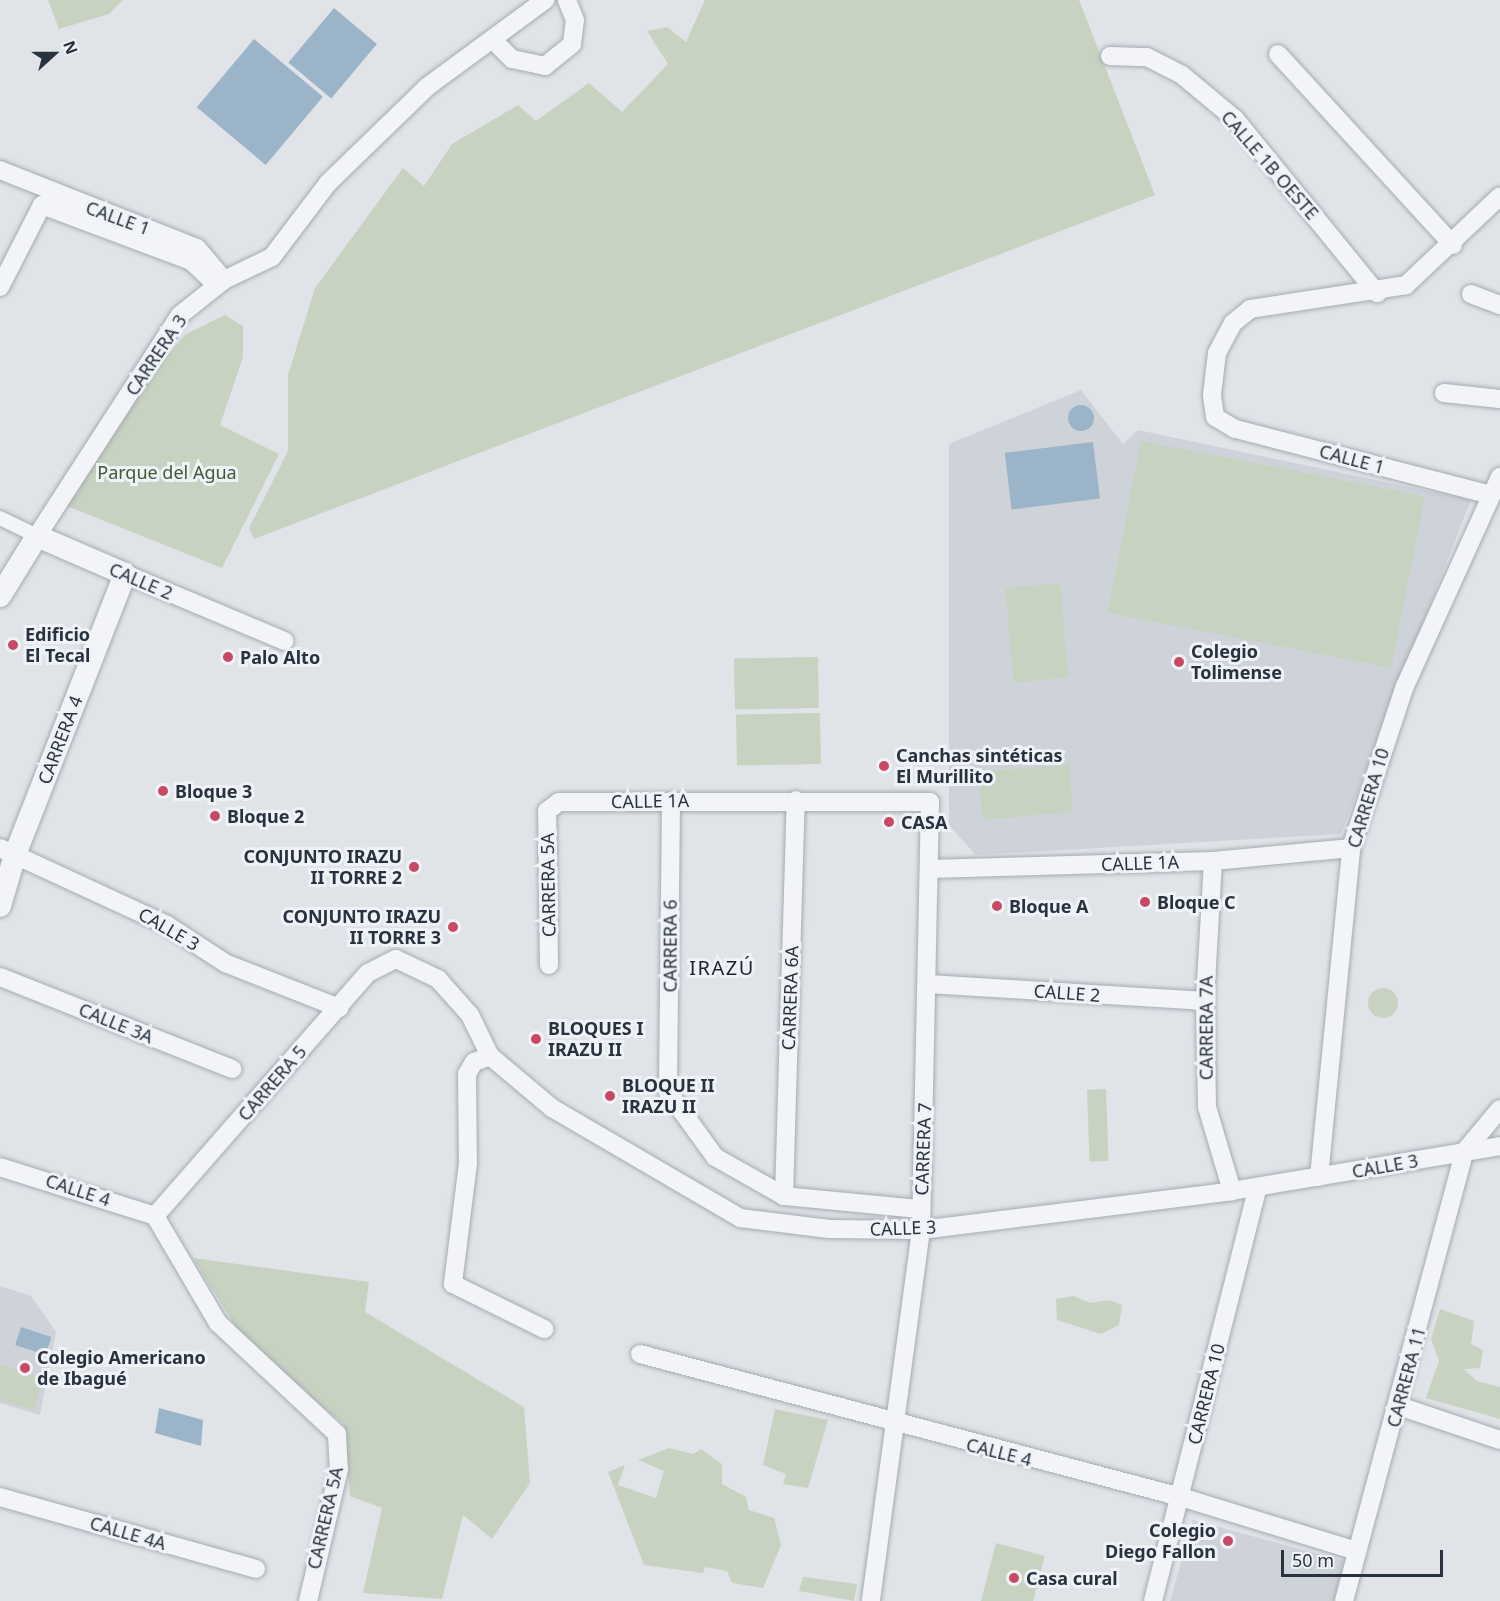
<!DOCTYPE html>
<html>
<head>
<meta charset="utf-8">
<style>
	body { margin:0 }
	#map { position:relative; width:1500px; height:1601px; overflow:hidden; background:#e0e4e8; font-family:"Noto Sans",sans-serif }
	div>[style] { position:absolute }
	.built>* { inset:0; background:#ced3da }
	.green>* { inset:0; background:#c7d2c1; transform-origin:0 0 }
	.round { border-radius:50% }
	.water>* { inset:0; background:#9cb4c7; transform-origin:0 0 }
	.roads { filter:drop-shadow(0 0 2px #a5abb2) drop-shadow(0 0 2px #a5abb2) }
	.pedestrian>* { height:14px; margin:-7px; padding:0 7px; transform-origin:7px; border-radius:7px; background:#f2f4f7 }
	.minor>* { height:18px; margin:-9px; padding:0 9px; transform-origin:9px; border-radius:9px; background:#f2f4f7 }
	.tertiary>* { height:22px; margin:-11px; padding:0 11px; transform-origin:11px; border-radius:11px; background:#f2f4f7 }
	.dots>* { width:16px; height:16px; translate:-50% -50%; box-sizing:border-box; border:3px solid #eff2f6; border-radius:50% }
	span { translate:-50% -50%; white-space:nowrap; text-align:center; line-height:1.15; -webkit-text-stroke:6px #eff2f6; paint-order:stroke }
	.street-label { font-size:18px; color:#29333f }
	.park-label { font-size:18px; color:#405a37 }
	.poi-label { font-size:18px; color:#29333f; font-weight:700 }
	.left { translate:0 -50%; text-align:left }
	.right { translate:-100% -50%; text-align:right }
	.neighbourhood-label { font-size:20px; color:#1b2430; letter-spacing:1.5px }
	.north { position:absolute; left:24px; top:24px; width:60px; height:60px; -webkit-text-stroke:4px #eff2f6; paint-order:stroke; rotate:69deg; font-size:16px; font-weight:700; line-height:24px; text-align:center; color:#29333f }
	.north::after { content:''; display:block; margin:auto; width:21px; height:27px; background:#29333f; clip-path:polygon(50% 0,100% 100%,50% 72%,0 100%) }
	.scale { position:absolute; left:1281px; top:1550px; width:162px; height:27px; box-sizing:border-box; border:3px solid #29333f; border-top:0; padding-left:8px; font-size:18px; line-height:21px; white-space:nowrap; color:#29333f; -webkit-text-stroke:4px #eff2f6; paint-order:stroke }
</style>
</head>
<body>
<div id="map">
	<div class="built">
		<i style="clip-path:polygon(1081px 390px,1123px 444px,1138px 430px,1471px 500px,1341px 834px,976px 855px,949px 825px,949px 444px)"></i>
		<i style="clip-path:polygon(0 1286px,31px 1296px,56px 1332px,40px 1415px,0 1403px)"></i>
		<i style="clip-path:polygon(1193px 1520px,1344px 1561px,1334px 1601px,1170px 1601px)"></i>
	</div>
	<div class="green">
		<i style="clip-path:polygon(48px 0,123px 0,109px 14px,59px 29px)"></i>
		<i style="clip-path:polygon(705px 0,1079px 0,1155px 195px,254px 539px,249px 528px,288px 451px,288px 375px,315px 288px,403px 168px,424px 186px,452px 144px,518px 105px,536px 121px,589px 83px,622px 112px,668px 64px,647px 31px,667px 27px,686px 42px)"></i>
		<i style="clip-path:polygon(225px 315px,243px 326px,243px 357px,220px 425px,279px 454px,222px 568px,62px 504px,143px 384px,186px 334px)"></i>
		<i style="left:1141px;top:441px;width:289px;height:175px;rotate:11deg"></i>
		<i style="left:1060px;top:583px;width:95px;height:55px;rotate:85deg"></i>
		<i style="left:818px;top:657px;width:51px;height:84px;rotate:89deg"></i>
		<i style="left:820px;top:713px;width:51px;height:84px;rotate:89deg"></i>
		<i style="left:1069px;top:764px;width:48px;height:91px;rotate:85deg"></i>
		<i class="round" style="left:1368px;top:988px;width:30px;height:30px"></i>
		<i style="left:1106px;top:1089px;width:72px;height:19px;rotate:88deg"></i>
		<i style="clip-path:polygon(193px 1258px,369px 1282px,365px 1312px,524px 1407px,530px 1483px,492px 1539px,463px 1515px,442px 1599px,363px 1593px,382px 1508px,350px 1496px,344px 1424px,247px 1345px)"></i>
		<i style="clip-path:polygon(1074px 1296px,1090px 1303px,1110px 1300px,1122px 1305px,1119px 1325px,1101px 1334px,1057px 1320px,1056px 1299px)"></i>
		<i style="clip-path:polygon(1440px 1309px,1474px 1321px,1471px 1344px,1483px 1350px,1480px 1368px,1464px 1369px,1477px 1381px,1500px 1387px,1500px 1419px,1426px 1398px,1439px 1361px,1431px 1339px)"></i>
		<i style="clip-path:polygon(0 1365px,44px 1379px,34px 1410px,0 1400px)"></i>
		<i style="clip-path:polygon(775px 1409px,828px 1420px,808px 1488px,783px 1484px,786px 1474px,763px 1465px)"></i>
		<i style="clip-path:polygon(669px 1448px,693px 1454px,701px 1449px,722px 1464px,722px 1484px,746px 1497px,749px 1510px,774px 1518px,781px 1545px,763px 1588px,732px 1583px,727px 1571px,705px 1567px,703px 1573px,644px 1565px,608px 1472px,625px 1465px,618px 1485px,656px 1498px,664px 1471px,638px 1460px)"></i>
		<i style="clip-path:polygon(996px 1543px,1045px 1556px,1033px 1601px,981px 1601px)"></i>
		<i style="clip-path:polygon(803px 1577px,857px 1584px,854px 1601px,799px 1591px)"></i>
	</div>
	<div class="water">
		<i style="left:334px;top:8px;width:56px;height:71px;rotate:40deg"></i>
		<i style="left:254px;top:39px;width:90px;height:89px;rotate:40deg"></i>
		<i class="round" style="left:1068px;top:405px;width:26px;height:26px"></i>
		<i style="left:1093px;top:442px;width:57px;height:89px;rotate:83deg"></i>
		<i style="left:21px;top:1327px;width:32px;height:19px;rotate:18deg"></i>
		<i style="clip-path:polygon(159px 1408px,203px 1420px,201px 1446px,155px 1433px)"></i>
	</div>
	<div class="roads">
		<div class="pedestrian">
			<i style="left:0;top:518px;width:41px;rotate:25.9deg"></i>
		</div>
		<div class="minor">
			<i style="left:492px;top:39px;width:28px;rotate:45deg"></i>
			<i style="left:512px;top:59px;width:34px;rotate:12deg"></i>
			<i style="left:545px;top:66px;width:35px;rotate:-39deg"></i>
			<i style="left:572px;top:44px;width:24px;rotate:-83deg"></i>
			<i style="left:575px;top:20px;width:22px;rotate:-112deg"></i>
			<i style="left:1278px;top:54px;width:259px;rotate:47.5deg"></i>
			<i style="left:1110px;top:56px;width:37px;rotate:2deg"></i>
			<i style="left:1147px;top:57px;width:39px;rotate:27deg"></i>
			<i style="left:1182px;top:75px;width:69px;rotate:39.7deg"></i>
			<i style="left:1235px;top:119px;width:225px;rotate:50.8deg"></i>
			<i style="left:0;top:170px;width:212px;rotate:21.6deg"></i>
			<i style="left:197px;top:248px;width:42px;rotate:49.8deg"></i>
			<i style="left:0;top:287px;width:92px;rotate:-62.9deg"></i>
			<i style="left:42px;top:205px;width:159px;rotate:20.6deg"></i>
			<i style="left:191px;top:261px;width:35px;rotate:43deg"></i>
			<i style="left:1471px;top:294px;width:31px;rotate:21deg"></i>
			<i style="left:1444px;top:393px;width:56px;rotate:6.1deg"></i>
			<i style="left:1491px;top:495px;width:264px;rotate:-165.5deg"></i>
			<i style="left:1235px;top:429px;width:23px;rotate:-149deg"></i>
			<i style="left:1215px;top:417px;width:22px;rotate:-98deg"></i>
			<i style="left:1212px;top:395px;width:42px;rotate:-83.2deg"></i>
			<i style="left:1217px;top:353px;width:34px;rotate:-62deg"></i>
			<i style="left:1233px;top:323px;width:22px;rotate:-39deg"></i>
			<i style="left:1250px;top:309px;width:158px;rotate:-8.7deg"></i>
			<i style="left:1406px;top:285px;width:129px;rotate:-43.4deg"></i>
			<i style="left:37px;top:536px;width:263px;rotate:-57.1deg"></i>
			<i style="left:180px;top:315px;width:56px;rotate:-38.5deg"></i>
			<i style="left:224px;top:280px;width:53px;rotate:-25.6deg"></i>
			<i style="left:272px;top:257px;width:93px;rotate:-52.9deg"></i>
			<i style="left:328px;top:183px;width:138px;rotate:-44.1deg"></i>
			<i style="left:427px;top:87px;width:147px;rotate:-36.4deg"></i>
			<i style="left:125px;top:574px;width:173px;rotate:22.8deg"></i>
			<i style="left:671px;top:801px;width:291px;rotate:90.6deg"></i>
			<i style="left:668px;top:1092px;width:80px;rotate:54.1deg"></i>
			<i style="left:715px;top:1157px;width:79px;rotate:29.5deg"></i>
			<i style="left:784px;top:1196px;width:137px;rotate:5.5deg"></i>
			<i style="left:0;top:848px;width:184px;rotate:24.8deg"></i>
			<i style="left:167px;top:925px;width:69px;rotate:33.2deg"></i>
			<i style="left:225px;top:963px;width:123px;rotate:21.5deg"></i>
			<i style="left:1213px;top:861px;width:140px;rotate:93.3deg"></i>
			<i style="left:1205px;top:1001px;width:106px;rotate:88.9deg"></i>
			<i style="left:1207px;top:1107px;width:88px;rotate:73.4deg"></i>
			<i style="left:929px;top:869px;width:284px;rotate:-1.6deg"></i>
			<i style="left:1213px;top:861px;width:139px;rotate:-5.4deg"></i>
			<i style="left:549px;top:965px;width:154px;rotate:-90.7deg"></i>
			<i style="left:547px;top:811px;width:15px;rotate:-37deg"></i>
			<i style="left:559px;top:802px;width:371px"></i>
			<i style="left:930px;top:802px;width:428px;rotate:91.2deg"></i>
			<i style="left:921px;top:1230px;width:374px;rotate:97.7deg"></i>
			<i style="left:0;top:977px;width:250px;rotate:21.6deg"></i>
			<i style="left:929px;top:984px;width:277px;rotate:3.5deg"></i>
			<i style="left:490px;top:1056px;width:17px;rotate:159deg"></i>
			<i style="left:474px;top:1062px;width:14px;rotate:120deg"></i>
			<i style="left:467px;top:1074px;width:89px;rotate:89.4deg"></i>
			<i style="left:468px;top:1163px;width:122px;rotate:97.1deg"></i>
			<i style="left:453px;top:1284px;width:102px;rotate:26.3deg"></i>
			<i style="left:0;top:1167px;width:163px;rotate:17.5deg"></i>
			<i style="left:1319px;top:1177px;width:331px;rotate:-84.4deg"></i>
			<i style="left:1351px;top:848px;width:171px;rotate:-71.6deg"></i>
			<i style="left:1405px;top:686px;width:230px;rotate:-65.6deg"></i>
			<i style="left:784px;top:1196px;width:396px;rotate:-88.3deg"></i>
			<i style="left:155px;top:1216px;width:323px;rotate:-48.8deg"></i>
			<i style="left:368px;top:973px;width:31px;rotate:-27deg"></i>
			<i style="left:396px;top:959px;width:47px;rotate:25.5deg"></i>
			<i style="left:438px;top:979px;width:48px;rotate:48.4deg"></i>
			<i style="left:470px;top:1015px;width:46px;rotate:64deg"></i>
			<i style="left:490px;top:1056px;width:81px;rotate:40deg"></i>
			<i style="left:552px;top:1108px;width:218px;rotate:30.3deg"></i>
			<i style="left:740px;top:1218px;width:90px;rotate:7deg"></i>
			<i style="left:829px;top:1229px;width:92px;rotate:0.6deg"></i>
			<i style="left:921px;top:1230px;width:313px;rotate:-7.1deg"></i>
			<i style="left:1232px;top:1191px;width:272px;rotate:-9.5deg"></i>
			<i style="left:155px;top:1216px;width:124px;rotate:59.5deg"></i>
			<i style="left:218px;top:1323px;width:163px;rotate:43deg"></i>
			<i style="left:337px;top:1434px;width:35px;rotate:87deg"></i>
			<i style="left:339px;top:1469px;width:136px;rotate:103.2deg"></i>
			<i style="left:640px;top:1354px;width:560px;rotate:14.81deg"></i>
			<i style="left:1181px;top:1497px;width:184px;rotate:17.1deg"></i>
			<i style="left:1399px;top:1406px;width:107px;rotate:18.6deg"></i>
			<i style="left:0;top:1497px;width:266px;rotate:15.7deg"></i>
			<i style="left:1153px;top:1601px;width:427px;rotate:-75.8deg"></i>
			<i style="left:1344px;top:1601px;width:465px;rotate:-75deg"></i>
			<i style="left:1464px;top:1152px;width:56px;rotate:-50.1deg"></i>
		</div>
		<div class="tertiary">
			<i style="left:0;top:596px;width:70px;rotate:-58.3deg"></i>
			<i style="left:37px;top:536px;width:96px;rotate:23.4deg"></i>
			<i style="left:125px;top:574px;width:302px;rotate:111.4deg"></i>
			<i style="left:15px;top:855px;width:53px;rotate:106.4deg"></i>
		</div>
	</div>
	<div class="dots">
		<i style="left:13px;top:645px;background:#c94965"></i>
		<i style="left:228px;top:657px;background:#c94965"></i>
		<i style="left:1179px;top:662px;background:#c94965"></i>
		<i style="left:884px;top:766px;background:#c94965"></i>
		<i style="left:163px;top:791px;background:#c94965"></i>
		<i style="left:215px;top:816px;background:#c94965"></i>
		<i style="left:889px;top:822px;background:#c94965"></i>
		<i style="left:414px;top:867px;background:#c94965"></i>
		<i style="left:1145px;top:902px;background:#c94965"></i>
		<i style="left:997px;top:906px;background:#c94965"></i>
		<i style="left:453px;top:927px;background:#c94965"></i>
		<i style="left:536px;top:1039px;background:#c94965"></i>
		<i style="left:610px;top:1096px;background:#c94965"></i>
		<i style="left:25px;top:1368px;background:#c94965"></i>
		<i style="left:1228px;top:1541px;background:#c94965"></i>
		<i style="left:1014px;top:1578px;background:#c94965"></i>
	</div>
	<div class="street-label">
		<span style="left:1270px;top:165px;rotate:49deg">CALLE 1B OESTE</span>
		<span style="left:118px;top:218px;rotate:20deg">CALLE 1</span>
		<span style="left:156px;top:355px;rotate:-56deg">CARRERA 3</span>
		<span style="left:1352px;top:459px;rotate:15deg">CALLE 1</span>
		<span style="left:141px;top:581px;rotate:23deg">CALLE 2</span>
		<span style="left:60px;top:740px;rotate:-69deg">CARRERA 4</span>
		<span style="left:1368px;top:798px;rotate:-73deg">CARRERA 10</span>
		<span style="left:650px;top:801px;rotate:-1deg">CALLE 1A</span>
		<span style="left:1140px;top:863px;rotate:-2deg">CALLE 1A</span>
		<span style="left:548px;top:885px;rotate:-91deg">CARRERA 5A</span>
		<span style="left:169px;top:929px;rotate:30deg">CALLE 3</span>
		<span style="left:670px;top:946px;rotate:-90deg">CARRERA 6</span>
		<span style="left:1067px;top:993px;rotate:4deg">CALLE 2</span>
		<span style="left:790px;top:998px;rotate:-88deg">CARRERA 6A</span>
		<span style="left:116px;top:1023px;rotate:22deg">CALLE 3A</span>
		<span style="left:1206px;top:1028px;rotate:-90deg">CARRERA 7A</span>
		<span style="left:272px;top:1083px;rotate:-49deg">CARRERA 5</span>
		<span style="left:923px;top:1149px;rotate:-88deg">CARRERA 7</span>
		<span style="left:1385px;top:1166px;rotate:-10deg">CALLE 3</span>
		<span style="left:78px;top:1190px;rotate:18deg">CALLE 4</span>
		<span style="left:903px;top:1228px;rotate:-2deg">CALLE 3</span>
		<span style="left:1406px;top:1377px;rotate:-75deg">CARRERA 11</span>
		<span style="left:1206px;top:1394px;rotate:-76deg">CARRERA 10</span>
		<span style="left:999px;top:1452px;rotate:14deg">CALLE 4</span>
		<span style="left:325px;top:1518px;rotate:-77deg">CARRERA 5A</span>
		<span style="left:128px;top:1533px;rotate:16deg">CALLE 4A</span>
	</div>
	<div class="park-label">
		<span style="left:167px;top:472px">Parque del Agua</span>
	</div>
	<div class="poi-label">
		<span class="left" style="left:25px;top:645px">Edificio<br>El Tecal</span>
		<span class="left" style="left:1191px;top:662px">Colegio<br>Tolimense</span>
		<span class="left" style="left:240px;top:657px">Palo Alto</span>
		<span class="left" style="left:896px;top:766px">Canchas sintéticas<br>El Murillito</span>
		<span class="left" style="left:175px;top:791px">Bloque 3</span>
		<span class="left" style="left:227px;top:816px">Bloque 2</span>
		<span class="left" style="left:901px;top:822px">CASA</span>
		<span class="right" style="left:402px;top:867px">CONJUNTO IRAZU<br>II TORRE 2</span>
		<span class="left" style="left:1157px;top:902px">Bloque C</span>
		<span class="left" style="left:1009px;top:906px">Bloque A</span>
		<span class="right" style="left:441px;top:927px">CONJUNTO IRAZU<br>II TORRE 3</span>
		<span class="left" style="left:548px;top:1039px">BLOQUES I<br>IRAZU II</span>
		<span class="left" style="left:622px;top:1096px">BLOQUE II<br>IRAZU II</span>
		<span class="left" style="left:37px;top:1368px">Colegio Americano<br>de Ibagué</span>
		<span class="right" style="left:1216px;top:1541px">Colegio<br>Diego Fallon</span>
		<span class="left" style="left:1026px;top:1578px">Casa cural</span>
	</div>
	<div class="neighbourhood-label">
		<span style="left:722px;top:967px">IRAZÚ</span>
	</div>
	<div class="north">N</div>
	<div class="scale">50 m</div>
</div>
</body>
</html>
